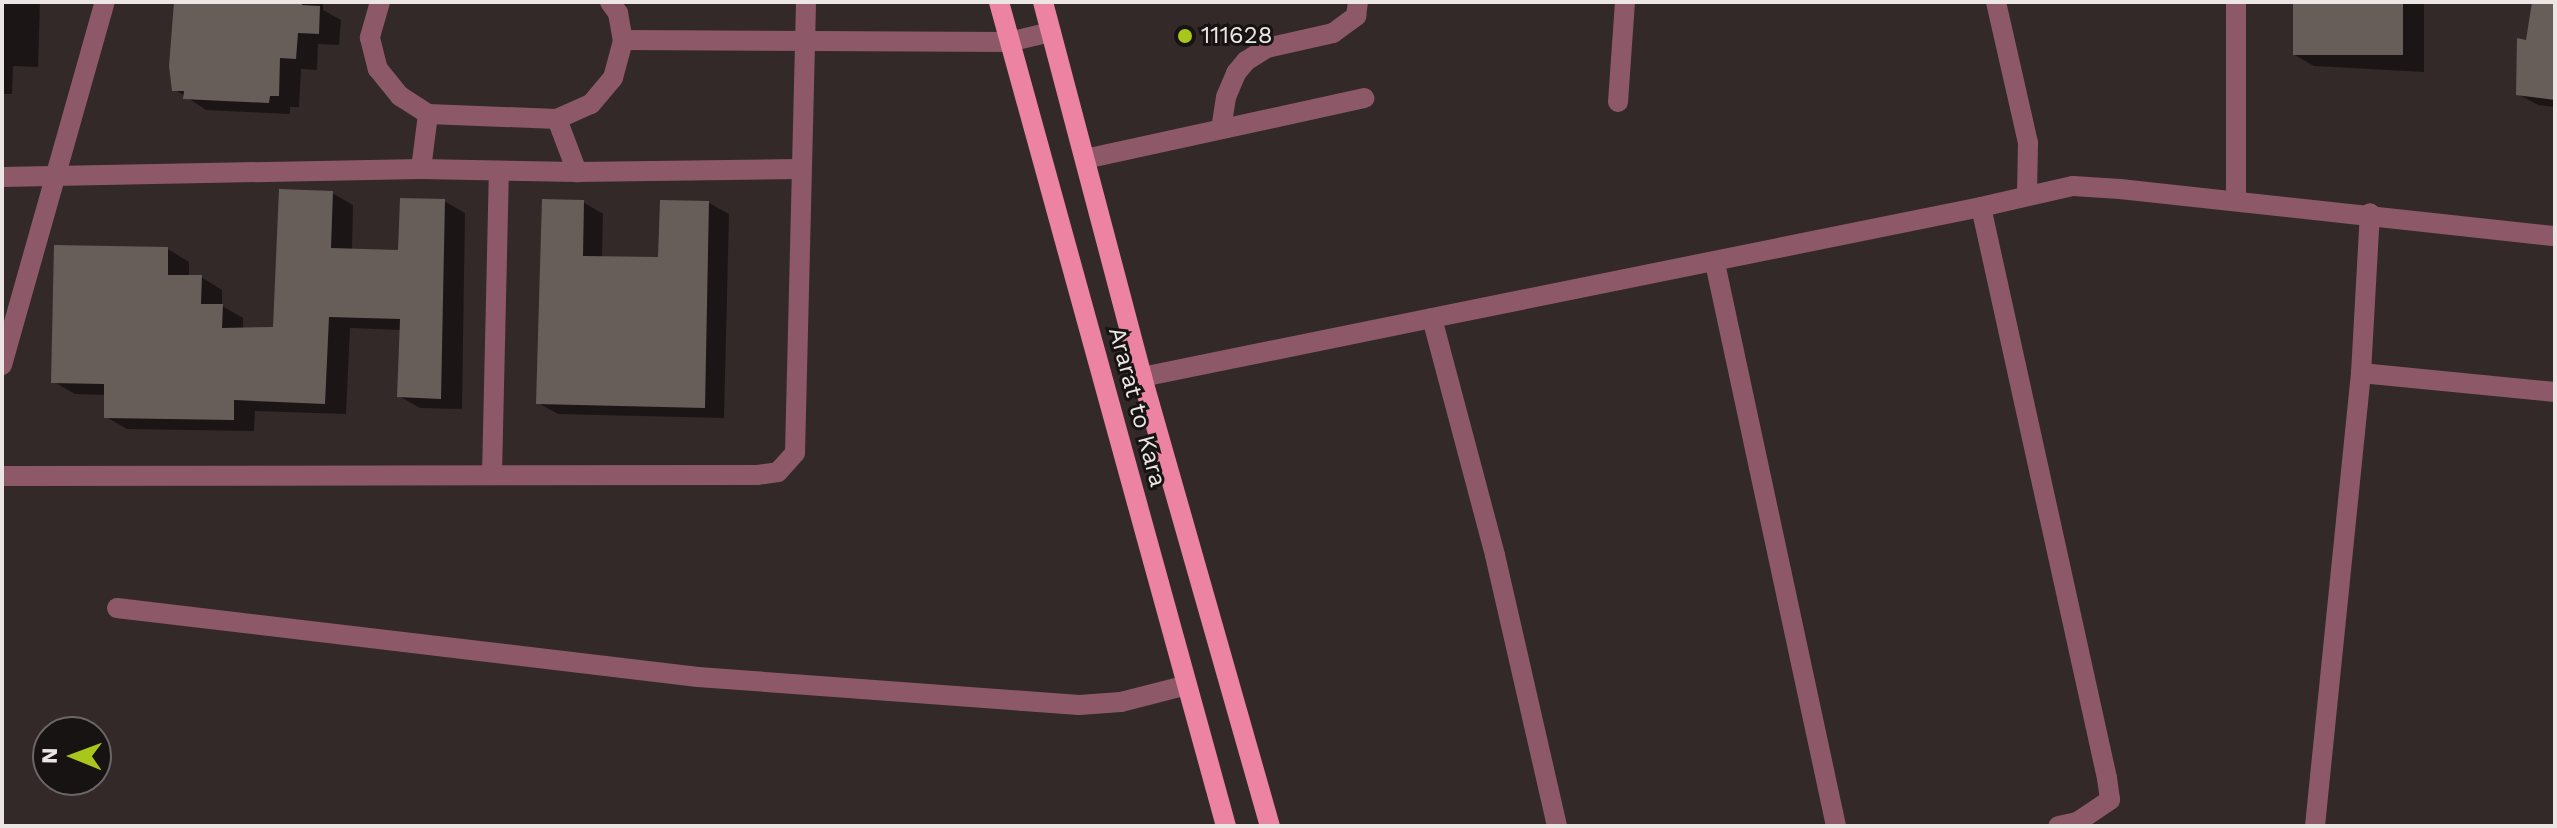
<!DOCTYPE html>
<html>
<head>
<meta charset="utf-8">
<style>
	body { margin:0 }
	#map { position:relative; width:2557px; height:828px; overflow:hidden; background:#332929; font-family:"Work Sans",sans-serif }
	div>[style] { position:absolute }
	.shadow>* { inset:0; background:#0007 }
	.building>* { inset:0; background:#675e5a; transform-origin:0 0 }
	.minor>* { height:20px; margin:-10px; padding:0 10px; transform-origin:10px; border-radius:10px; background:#8d5968 }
	.primary>* { height:20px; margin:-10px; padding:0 10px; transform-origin:10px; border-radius:10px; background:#ec83a2 }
	.dots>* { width:22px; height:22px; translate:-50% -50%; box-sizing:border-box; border:4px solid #171313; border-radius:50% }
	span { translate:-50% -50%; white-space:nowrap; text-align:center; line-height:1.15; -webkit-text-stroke:6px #171313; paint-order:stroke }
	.poi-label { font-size:24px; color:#ebe5e4 }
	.left { translate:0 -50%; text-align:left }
	.street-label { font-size:24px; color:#ebe5e4 }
	.frame { position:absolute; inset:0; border:4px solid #ebe5e4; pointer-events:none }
	.north { position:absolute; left:32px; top:716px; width:80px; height:80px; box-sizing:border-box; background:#171313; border:2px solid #6c6767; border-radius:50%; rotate:271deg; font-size:22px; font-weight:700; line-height:32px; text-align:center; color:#ebe5e4 }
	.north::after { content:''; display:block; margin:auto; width:28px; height:36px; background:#a9c71a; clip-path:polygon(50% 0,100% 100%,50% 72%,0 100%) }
</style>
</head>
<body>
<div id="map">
	<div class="shadow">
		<i style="clip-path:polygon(2px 2px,40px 2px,38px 67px,13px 66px,12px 94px,2px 94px)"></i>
		<i style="clip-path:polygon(174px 2px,323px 2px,323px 10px,341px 20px,339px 45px,318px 44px,317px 70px,301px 69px,299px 107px,290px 107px,290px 114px,206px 110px,174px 89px)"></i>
		<i style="clip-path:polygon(2295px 2px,2424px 2px,2424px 72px,2314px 66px,2293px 54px)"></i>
		<i style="clip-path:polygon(2534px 2px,2555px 2px,2555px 107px,2538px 105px,2518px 94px)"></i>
		<i style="clip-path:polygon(332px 193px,353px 205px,352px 251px,400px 252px,444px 201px,465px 213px,462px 409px,420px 408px,399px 396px,402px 330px,350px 328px,346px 414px,255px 411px,254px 431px,127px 429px,106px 417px,106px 395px,75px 394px,54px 382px,168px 249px,189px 262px,189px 277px,201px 277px,222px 290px,222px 306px,243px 318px,243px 330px,275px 329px)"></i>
		<i style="clip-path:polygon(583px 202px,603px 214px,602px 258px,660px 260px,709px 203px,729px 214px,724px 418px,558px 414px,538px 403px)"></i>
	</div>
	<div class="building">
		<i style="clip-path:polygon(174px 2px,302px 2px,302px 5px,320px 6px,319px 34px,298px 33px,296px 59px,280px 58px,279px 96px,270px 96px,269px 103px,183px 99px,184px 91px,172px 91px,169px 66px)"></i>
		<i style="left:2293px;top:2px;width:110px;height:53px"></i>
		<i style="clip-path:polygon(2532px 2px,2555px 2px,2555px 100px,2516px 95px,2517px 38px,2526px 40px)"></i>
		<i style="clip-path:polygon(279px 189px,333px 191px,331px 248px,398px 250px,400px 198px,445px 199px,441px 399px,397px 397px,400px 319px,329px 317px,325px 404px,234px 400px,234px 420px,104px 418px,104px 384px,51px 383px,54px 245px,168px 247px,168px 275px,202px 275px,201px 304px,223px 304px,222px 328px,273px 327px)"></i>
		<i style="clip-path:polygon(542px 199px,584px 200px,583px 256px,658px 257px,660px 200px,709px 201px,705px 408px,536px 404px)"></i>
	</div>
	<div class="minor">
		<i style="left:380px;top:2px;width:37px;rotate:106deg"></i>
		<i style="left:370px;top:38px;width:32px;rotate:76deg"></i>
		<i style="left:378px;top:69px;width:35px;rotate:51deg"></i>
		<i style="left:400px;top:96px;width:33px;rotate:33deg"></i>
		<i style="left:610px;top:2px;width:14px;rotate:54deg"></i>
		<i style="left:618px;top:13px;width:27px;rotate:80deg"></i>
		<i style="left:623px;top:40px;width:386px;rotate:0.3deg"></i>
		<i style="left:1009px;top:42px;width:43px;rotate:-13.4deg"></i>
		<i style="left:1996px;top:2px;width:145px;rotate:77.2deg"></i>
		<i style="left:2028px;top:143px;width:52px;rotate:91.1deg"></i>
		<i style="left:2236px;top:2px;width:198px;rotate:90deg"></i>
		<i style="left:1618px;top:102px;width:100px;rotate:-86deg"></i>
		<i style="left:557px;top:119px;width:37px;rotate:-24deg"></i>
		<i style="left:591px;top:104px;width:34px;rotate:-50deg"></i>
		<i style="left:613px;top:78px;width:39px;rotate:-75deg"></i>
		<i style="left:1221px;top:129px;width:32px;rotate:-81deg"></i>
		<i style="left:1226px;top:97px;width:26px;rotate:-67deg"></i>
		<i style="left:1236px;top:73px;width:16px;rotate:-50deg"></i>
		<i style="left:1246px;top:61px;width:25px;rotate:-32deg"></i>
		<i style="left:1267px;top:48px;width:68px;rotate:-12.8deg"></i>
		<i style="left:1333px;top:33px;width:29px;rotate:-36deg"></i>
		<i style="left:1356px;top:16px;width:14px;rotate:-82deg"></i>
		<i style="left:1085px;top:159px;width:286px;rotate:-12.3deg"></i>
		<i style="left:421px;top:169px;width:55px;rotate:-82.7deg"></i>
		<i style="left:428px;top:114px;width:129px;rotate:2.2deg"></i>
		<i style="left:557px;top:119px;width:57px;rotate:69.3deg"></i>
		<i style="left:2px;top:177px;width:419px;rotate:-1.1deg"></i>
		<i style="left:421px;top:169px;width:156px;rotate:1.1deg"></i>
		<i style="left:577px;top:172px;width:223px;rotate:-0.8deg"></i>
		<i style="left:1981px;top:207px;width:94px;rotate:-12.9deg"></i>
		<i style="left:2073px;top:186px;width:47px;rotate:3.7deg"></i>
		<i style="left:2120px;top:189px;width:438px;rotate:6.2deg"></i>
		<i style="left:1715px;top:263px;width:576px;rotate:77.87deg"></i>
		<i style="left:2px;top:365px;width:377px;rotate:-74.2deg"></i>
		<i style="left:2361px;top:373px;width:195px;rotate:5.6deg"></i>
		<i style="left:1142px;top:377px;width:296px;rotate:-11.5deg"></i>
		<i style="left:492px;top:475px;width:303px;rotate:-88.7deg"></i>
		<i style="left:2px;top:476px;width:755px;rotate:-0.08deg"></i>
		<i style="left:757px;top:475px;width:21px;rotate:-8deg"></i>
		<i style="left:778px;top:472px;width:25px;rotate:-48deg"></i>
		<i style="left:795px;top:453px;width:451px;rotate:-88.6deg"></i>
		<i style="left:117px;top:608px;width:585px;rotate:6.77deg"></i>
		<i style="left:698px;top:677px;width:382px;rotate:4.2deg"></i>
		<i style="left:1079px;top:705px;width:42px;rotate:-4.1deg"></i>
		<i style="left:1121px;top:702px;width:68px;rotate:-14.4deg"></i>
		<i style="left:1557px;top:826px;width:278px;rotate:-102.9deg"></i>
		<i style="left:1495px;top:555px;width:245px;rotate:-104.9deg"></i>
		<i style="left:1432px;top:318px;width:560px;rotate:-11.43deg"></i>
		<i style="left:1981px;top:207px;width:585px;rotate:77.56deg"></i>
		<i style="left:2107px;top:778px;width:22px;rotate:82deg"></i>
		<i style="left:2110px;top:800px;width:40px;rotate:146deg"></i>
		<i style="left:2077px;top:822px;width:19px;rotate:168deg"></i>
		<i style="left:2315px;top:826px;width:455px;rotate:-84.2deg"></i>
		<i style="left:2361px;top:373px;width:160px;rotate:-86.8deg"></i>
	</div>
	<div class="primary">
		<i style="left:999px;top:2px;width:855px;rotate:74.6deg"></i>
		<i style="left:1043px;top:2px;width:388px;rotate:75.2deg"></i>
		<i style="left:1142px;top:377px;width:467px;rotate:74.1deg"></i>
	</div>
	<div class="dots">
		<i style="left:1185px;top:36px;background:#a9c71a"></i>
	</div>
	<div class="poi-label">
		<span class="left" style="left:1201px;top:36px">111628</span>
	</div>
	<div class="street-label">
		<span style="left:1137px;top:407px;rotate:75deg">Ararat to Kara</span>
	</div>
	<div class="frame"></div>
	<div class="north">N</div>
</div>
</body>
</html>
